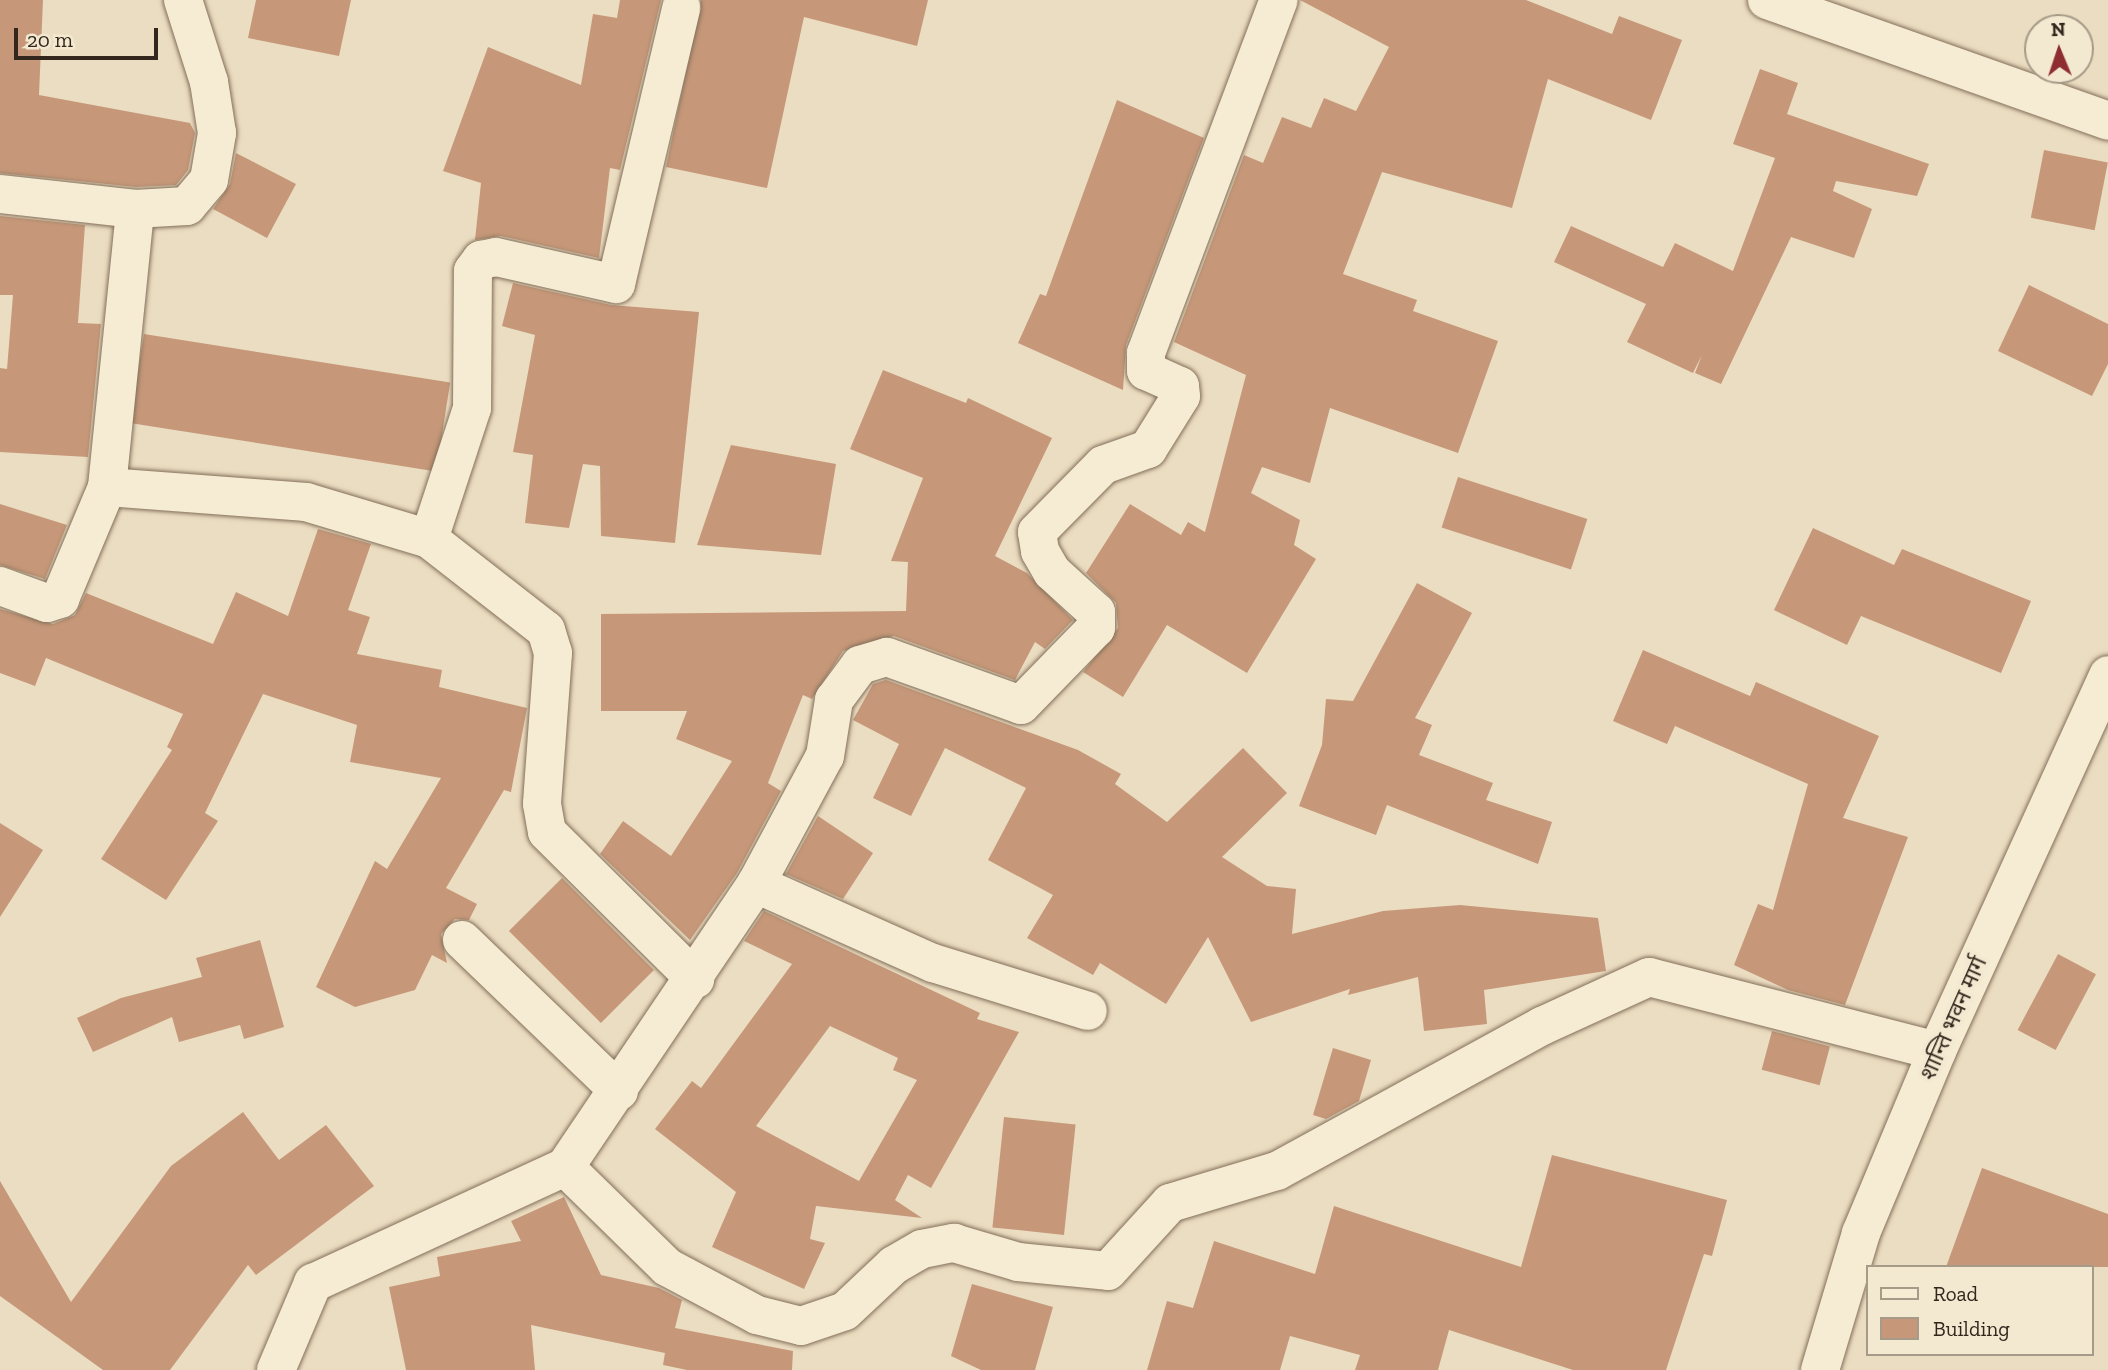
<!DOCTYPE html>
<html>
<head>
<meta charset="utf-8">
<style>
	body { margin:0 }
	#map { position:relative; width:2108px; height:1370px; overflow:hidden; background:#ebddc1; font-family:"Zilla Slab","Noto Sans Devanagari",serif }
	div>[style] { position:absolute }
	.building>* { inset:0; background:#c69879; transform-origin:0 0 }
	.roads { filter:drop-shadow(0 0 2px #836f5a) drop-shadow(0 0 2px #836f5a) }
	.street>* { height:38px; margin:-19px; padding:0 19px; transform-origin:19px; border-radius:19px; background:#f6ebd3 }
	.secondary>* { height:38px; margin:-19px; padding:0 19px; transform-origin:19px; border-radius:19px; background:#f6ebd3 }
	span { translate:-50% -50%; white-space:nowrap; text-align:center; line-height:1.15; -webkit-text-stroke:7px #f3e8d0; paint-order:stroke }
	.street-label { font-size:23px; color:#33271d }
	.legend { position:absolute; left:1866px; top:1265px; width:228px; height:91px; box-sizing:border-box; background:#f3e8d0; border:2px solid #a69b88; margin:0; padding:9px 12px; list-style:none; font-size:21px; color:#33271d }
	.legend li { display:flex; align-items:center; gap:14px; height:35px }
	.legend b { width:35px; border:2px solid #a69b88 }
	.north { position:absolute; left:2024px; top:14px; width:70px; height:70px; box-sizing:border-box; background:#f3e8d0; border:2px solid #a69b88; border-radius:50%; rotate:358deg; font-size:19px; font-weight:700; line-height:28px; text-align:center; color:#33271d }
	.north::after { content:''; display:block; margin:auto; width:24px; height:32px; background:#8e2e30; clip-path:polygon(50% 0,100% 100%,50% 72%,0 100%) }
	.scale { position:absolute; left:14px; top:28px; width:144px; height:32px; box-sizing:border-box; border:4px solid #33271d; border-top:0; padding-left:9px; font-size:21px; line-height:24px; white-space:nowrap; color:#33271d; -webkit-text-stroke:5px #f3e8d0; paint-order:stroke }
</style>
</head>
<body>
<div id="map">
	<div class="building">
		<i style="clip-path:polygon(0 0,43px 0,39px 95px,190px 123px,195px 133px,188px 170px,176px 185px,136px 187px,0 173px)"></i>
		<i style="clip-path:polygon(256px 0,351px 0,339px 56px,248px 38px)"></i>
		<i style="clip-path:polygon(620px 0,661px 0,620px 170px,610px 168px,599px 258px,501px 236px,475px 240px,481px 183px,443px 171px,488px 47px,581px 85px,593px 14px,617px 18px)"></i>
		<i style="clip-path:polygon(701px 0,928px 0,917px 46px,804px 17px,767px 188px,666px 167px)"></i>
		<i style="clip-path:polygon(1300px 0,1526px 0,1612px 34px,1619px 16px,1682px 40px,1651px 120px,1548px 79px,1512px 208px,1382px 172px,1343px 274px,1417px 300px,1413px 311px,1498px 341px,1458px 453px,1330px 408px,1310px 483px,1262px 467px,1251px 493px,1300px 520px,1294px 545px,1316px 559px,1247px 673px,1167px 625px,1123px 697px,1083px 672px,1118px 628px,1116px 603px,1086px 573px,1130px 504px,1181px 535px,1188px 522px,1205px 532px,1246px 375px,1174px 342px,1244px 155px,1263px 163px,1282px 117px,1311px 128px,1324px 98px,1356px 111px,1389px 47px)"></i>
		<i style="clip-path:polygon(1760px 69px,1798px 83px,1787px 114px,1929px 164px,1917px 196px,1836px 181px,1833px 191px,1872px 209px,1854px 258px,1791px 237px,1721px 384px,1695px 373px,1702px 355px,1693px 373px,1627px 342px,1646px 304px,1554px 262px,1571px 226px,1663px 267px,1675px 243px,1733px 271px,1775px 158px,1733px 144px)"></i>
		<i style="clip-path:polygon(1117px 100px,1204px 138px,1126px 345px,1123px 390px,1018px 343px,1040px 294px,1046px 296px)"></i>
		<i style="left:2044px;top:150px;width:65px;height:69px;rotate:11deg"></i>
		<i style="clip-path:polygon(236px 153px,296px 184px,267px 238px,213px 209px,230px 184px)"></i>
		<i style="clip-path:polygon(0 216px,85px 225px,78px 323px,101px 324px,88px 457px,0 452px,0 368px,7px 369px,13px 295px,0 295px)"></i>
		<i style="clip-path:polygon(513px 283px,611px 305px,699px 312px,675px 543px,601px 536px,600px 466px,583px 464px,569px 528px,525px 523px,533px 455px,513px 452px,535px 335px,502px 326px)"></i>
		<i style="clip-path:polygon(2029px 285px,2108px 324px,2108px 364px,2092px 396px,1998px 351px)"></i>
		<i style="left:144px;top:334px;width:310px;height:90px;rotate:9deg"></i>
		<i style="clip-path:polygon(883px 370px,966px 403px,968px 398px,1052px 438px,995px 556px,1027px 573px,1073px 620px,1045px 649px,1035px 642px,1015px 680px,894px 636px,843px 651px,812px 699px,803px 695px,768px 783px,781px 791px,737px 873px,690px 940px,600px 854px,623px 821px,671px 856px,732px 761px,676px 739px,687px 711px,601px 711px,601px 614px,906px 611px,908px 562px,891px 561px,923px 478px,850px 449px)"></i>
		<i style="clip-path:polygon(731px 445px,836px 464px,821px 555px,697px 545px)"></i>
		<i style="left:1458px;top:477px;width:136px;height:53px;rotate:18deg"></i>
		<i style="clip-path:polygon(0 504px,67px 525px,45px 579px,0 565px)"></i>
		<i style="clip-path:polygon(1813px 528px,1894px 565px,1902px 549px,2031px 601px,2001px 673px,1861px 616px,1847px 645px,1774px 610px)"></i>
		<i style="clip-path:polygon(318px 529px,371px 544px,348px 610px,370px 617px,357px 654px,442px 670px,439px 687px,527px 708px,511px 792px,504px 790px,446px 888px,477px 904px,469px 920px,455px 919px,441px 934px,447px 963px,432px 955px,415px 990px,355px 1007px,316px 987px,375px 861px,387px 869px,441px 778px,350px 762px,357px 725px,263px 694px,205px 813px,218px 821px,166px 900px,101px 859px,172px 750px,167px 747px,183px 714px,46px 658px,35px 686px,0 673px,0 609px,53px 624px,75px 615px,86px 593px,213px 644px,236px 592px,288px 616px)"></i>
		<i style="clip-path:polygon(1417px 583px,1472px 613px,1415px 718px,1432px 725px,1419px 755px,1493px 783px,1486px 800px,1552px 822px,1538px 864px,1387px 805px,1376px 835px,1299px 806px,1322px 745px,1326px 699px,1353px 701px)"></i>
		<i style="clip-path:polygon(1643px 650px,1750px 696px,1756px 682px,1879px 736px,1843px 818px,1908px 837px,1845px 1005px,1788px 990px,1734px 965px,1758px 904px,1773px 910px,1808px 784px,1675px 726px,1667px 744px,1613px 721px)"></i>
		<i style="clip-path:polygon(886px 680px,1078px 750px,1121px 774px,1115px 784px,1167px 822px,1243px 748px,1287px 793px,1222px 857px,1267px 886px,1296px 889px,1292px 934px,1383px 911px,1460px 905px,1598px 918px,1606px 971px,1484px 990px,1487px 1024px,1424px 1031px,1418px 977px,1348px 995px,1350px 989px,1251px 1022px,1208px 937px,1166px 1004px,1100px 963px,1093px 975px,1027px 938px,1053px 895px,988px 860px,1026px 788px,945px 748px,911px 816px,873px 798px,899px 744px,853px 720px,873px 684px)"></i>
		<i style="clip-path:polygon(818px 816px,873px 853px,843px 899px,786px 874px)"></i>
		<i style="clip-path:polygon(0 823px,43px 850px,0 917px)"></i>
		<i style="left:562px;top:878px;width:130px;height:75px;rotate:45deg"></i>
		<i style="clip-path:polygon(evenodd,764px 911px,980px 1013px,977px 1019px,1019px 1032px,931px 1188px,908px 1175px,895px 1200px,922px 1218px,816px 1206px,810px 1239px,825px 1243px,804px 1289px,712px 1247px,736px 1192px,655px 1129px,692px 1081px,701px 1088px,792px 964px,744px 941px,764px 911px,830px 1026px,898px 1058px,893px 1070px,917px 1080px,859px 1181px,756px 1126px,830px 1026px)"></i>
		<i style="clip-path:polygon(260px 940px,284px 1027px,244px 1039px,240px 1025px,179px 1042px,172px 1017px,93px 1052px,77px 1018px,121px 998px,202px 977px,196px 958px)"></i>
		<i style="left:2058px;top:954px;width:43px;height:86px;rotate:28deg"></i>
		<i style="left:1772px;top:1031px;width:60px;height:40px;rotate:15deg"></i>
		<i style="clip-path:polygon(1333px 1048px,1371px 1060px,1359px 1101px,1326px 1119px,1313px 1115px)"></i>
		<i style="clip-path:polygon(243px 1112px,279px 1160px,326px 1125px,374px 1186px,256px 1275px,248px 1265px,170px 1370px,103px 1370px,0 1296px,0 1181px,71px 1302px,171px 1166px)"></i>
		<i style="left:1004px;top:1117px;width:72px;height:111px;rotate:6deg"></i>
		<i style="clip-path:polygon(1552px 1155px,1727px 1200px,1712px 1256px,1704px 1254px,1666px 1370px,1573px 1370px,1449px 1330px,1438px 1370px,1355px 1370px,1360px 1355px,1290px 1336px,1280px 1370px,1147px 1370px,1167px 1301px,1193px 1308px,1214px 1241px,1315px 1274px,1334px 1206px,1521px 1267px)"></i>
		<i style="clip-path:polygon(1982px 1168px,2108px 1214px,2108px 1267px,1946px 1267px)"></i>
		<i style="clip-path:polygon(564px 1197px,601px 1275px,659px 1288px,682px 1300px,675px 1328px,793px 1351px,792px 1370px,687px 1370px,663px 1365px,665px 1353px,531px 1325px,535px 1370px,406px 1370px,389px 1287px,440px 1276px,437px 1257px,521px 1241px,511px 1221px)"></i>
		<i style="clip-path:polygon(972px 1284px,1053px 1307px,1035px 1370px,981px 1370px,951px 1356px)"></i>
	</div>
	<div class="roads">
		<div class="street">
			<i style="left:1767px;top:0;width:362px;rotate:19.5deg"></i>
			<i style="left:0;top:194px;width:136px;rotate:6.3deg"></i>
			<i style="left:107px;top:487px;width:279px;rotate:-84.2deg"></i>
			<i style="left:135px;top:209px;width:52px;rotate:-3.3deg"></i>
			<i style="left:187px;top:206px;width:34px;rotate:-50deg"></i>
			<i style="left:209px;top:180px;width:48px;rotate:-80.3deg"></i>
			<i style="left:217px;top:133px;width:52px;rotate:-98.9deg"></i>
			<i style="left:209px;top:82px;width:86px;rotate:-107.6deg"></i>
			<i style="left:429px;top:539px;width:138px;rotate:-71.8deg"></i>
			<i style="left:472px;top:408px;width:137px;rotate:-89.6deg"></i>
			<i style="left:473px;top:271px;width:14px;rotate:-54deg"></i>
			<i style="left:481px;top:260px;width:15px;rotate:-11deg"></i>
			<i style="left:496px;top:257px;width:123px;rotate:12.7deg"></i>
			<i style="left:616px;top:284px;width:284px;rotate:-76.7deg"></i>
			<i style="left:0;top:586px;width:50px;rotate:19.9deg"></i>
			<i style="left:47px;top:603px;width:14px;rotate:-17deg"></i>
			<i style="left:60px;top:599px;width:121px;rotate:-67.2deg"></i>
			<i style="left:107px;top:487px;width:200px;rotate:4.3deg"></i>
			<i style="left:306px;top:502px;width:128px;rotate:16.7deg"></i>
			<i style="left:429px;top:539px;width:148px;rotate:37.9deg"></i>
			<i style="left:546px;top:630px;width:24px;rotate:73deg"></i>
			<i style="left:553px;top:653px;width:151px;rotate:94.2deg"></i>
			<i style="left:542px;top:804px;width:28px;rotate:80deg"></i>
			<i style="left:547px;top:832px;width:209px;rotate:44.8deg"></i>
			<i style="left:756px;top:884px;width:194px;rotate:24.1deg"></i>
			<i style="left:933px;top:963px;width:162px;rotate:17.2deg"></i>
			<i style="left:462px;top:940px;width:218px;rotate:43.9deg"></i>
			<i style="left:565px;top:1167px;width:143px;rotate:44.4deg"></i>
			<i style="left:667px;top:1267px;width:102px;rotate:28.1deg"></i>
			<i style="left:757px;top:1315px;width:45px;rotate:14deg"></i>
			<i style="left:801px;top:1326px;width:46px;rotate:-18.8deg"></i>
			<i style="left:845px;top:1311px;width:67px;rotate:-43.2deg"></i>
			<i style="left:894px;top:1265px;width:32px;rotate:-30deg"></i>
			<i style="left:922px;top:1249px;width:33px;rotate:-11deg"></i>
			<i style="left:954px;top:1243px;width:67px;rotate:16.5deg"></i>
			<i style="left:1018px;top:1262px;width:90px;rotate:5.7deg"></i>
			<i style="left:1108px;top:1271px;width:92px;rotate:-47.6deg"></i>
			<i style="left:1170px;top:1203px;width:112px;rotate:-16.7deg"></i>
			<i style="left:1277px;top:1171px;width:302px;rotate:-28.7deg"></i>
			<i style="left:1542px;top:1026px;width:118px;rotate:-24.6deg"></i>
			<i style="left:1649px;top:977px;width:297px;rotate:14.4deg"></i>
			<i style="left:276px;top:1370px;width:95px;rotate:-67deg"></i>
			<i style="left:313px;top:1283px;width:277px;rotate:-24.7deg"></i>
			<i style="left:565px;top:1167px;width:341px;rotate:-56deg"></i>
			<i style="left:756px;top:884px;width:145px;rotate:-61.7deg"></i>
			<i style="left:825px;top:756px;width:57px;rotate:-80.9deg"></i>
			<i style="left:834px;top:700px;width:44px;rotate:-53.4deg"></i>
			<i style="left:860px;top:665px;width:28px;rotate:-17deg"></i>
			<i style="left:887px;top:657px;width:142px;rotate:19.7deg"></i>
			<i style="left:1021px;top:705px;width:107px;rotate:-45.8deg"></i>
			<i style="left:1096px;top:628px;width:16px;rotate:-90deg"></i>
			<i style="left:1096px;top:612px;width:59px;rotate:-137.7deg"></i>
			<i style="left:1052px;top:572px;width:24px;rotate:-120deg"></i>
			<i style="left:1040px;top:551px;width:19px;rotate:-99deg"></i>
			<i style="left:1037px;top:532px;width:94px;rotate:-45.4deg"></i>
			<i style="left:1103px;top:465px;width:48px;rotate:-19.6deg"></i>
			<i style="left:1148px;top:449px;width:62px;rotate:-58.1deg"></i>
			<i style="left:1181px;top:396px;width:10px;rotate:-96deg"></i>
			<i style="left:1180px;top:386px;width:37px;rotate:-156deg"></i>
			<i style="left:1146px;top:371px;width:18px;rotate:-90deg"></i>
			<i style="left:1146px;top:353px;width:377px;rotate:-69.4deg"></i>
		</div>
		<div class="secondary">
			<i style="left:1820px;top:1370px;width:143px;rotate:-73.3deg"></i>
			<i style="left:1861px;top:1233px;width:197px;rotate:-67.3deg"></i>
			<i style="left:1937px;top:1051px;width:413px;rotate:-65.5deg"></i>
		</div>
	</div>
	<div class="street-label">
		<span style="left:1953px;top:1018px;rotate:-66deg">शान्ति भवन मार्ग</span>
	</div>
	<ul class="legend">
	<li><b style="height:9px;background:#f6ebd3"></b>Road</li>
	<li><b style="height:19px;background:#c69879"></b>Building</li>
	</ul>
	<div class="north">N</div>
	<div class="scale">20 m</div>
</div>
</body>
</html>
